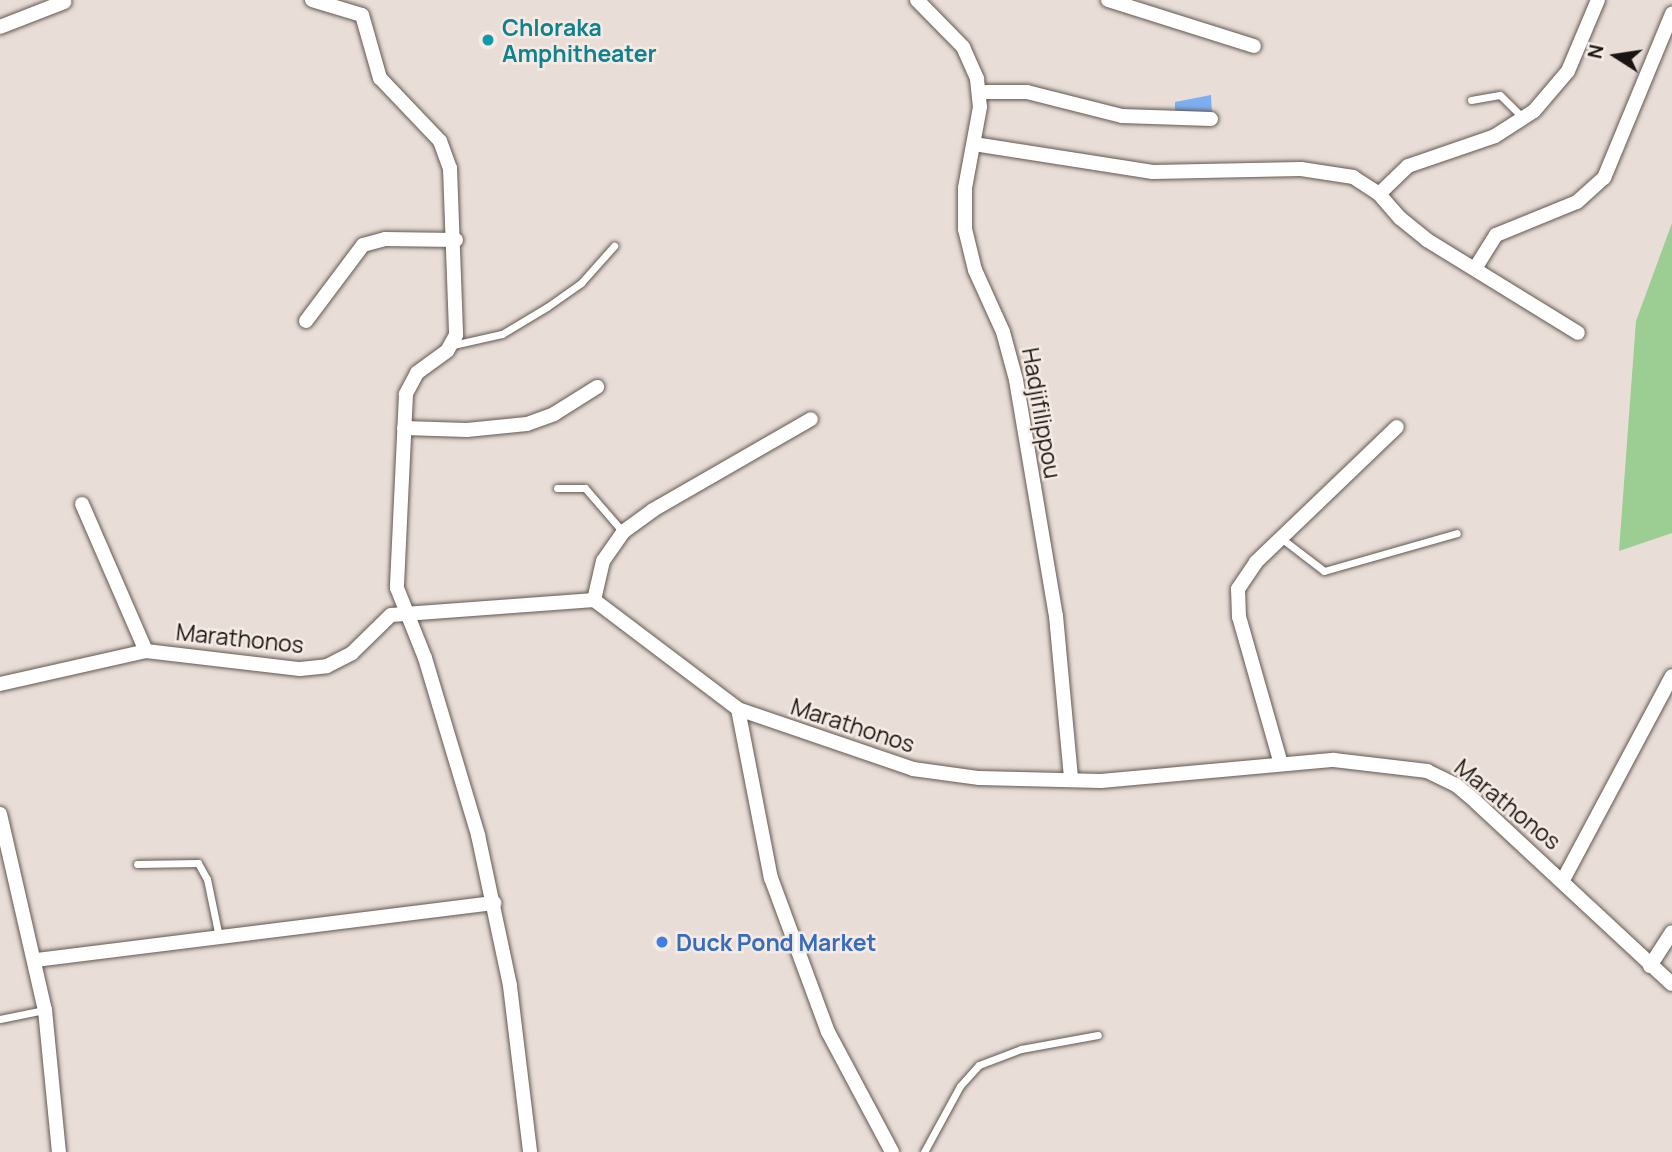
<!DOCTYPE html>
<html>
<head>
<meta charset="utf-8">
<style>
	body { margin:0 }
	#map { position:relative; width:1672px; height:1152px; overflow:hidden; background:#e9ddd7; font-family:Manrope,sans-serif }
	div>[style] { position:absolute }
	.green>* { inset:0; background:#9ccd93 }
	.water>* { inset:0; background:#7daeef }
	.roads { filter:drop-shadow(0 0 2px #615852) drop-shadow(0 0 2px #615852) }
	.lane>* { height:7px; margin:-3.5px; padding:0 3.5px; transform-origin:3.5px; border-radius:3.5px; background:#fff }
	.street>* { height:14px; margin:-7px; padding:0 7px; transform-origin:7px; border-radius:7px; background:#fff }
	.dots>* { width:19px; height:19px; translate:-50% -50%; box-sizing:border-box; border:4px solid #f6ebe4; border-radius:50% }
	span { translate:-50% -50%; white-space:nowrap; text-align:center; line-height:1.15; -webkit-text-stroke:5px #f6ebe4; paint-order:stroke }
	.culture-label { font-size:23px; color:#0d838f; font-weight:700 }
	.left { translate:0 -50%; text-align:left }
	.street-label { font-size:23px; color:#191513 }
	.shop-label { font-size:23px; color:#366cbe; font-weight:700 }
	.north { position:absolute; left:1581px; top:21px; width:70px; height:70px; -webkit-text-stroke:5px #f6ebe4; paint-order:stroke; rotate:282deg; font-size:19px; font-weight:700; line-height:28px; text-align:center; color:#191513 }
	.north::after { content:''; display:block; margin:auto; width:24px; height:32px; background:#191513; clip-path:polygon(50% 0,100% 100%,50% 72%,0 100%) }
</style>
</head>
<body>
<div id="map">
	<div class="green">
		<i style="clip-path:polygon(1672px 223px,1672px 533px,1619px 551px,1636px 321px)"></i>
	</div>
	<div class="water">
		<i style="clip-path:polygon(1211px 95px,1212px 115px,1175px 112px,1175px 102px)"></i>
	</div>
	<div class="roads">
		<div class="lane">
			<i style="left:1471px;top:100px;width:29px;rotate:-10deg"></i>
			<i style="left:1500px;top:95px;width:33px;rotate:45deg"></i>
			<i style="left:453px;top:345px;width:50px;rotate:-12.7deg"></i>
			<i style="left:502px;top:334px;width:52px;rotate:-31deg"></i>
			<i style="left:547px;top:307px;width:42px;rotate:-35.2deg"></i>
			<i style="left:581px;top:283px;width:50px;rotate:-48.3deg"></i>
			<i style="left:557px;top:488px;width:28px"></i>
			<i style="left:585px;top:488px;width:58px;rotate:49.2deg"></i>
			<i style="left:1281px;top:538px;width:54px;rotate:37.5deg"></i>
			<i style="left:1324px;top:571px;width:138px;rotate:-15.9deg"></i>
			<i style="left:137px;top:864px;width:61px;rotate:-0.9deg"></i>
			<i style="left:198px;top:863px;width:18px;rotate:61deg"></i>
			<i style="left:207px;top:879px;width:59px;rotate:78.3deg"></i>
			<i style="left:0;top:1019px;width:45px;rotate:-11.6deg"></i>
			<i style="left:924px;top:1152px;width:75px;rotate:-61.4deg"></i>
			<i style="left:960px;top:1086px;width:28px;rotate:-48deg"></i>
			<i style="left:979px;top:1065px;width:45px;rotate:-20.9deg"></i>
			<i style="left:1021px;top:1049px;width:78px;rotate:-10.3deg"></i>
		</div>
		<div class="street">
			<i style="left:312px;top:0;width:52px;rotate:16.7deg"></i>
			<i style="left:362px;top:15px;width:66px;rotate:74.1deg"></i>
			<i style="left:380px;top:78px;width:87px;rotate:46.4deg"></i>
			<i style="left:440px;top:141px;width:29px;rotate:70deg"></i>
			<i style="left:450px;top:168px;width:167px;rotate:87.9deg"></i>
			<i style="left:456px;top:335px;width:18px;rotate:119deg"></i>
			<i style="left:447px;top:351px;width:37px;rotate:144deg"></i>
			<i style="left:417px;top:373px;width:24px;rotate:118deg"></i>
			<i style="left:406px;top:394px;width:194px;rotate:92.7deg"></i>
			<i style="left:397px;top:588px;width:75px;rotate:68.2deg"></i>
			<i style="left:425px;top:658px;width:185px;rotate:73.3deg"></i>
			<i style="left:478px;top:835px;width:154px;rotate:78deg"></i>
			<i style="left:510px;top:986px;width:167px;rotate:83.1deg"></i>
			<i style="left:917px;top:0;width:66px;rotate:45.6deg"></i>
			<i style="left:963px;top:47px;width:35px;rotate:66deg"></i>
			<i style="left:977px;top:79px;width:28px;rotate:84deg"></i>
			<i style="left:980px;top:107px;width:82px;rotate:100.5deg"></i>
			<i style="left:965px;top:188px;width:41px;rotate:90deg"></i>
			<i style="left:965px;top:229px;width:42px;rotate:76.3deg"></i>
			<i style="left:975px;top:270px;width:68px;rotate:65.7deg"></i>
			<i style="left:1003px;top:332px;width:50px;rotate:74.8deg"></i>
			<i style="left:1016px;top:380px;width:239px;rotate:80.4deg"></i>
			<i style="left:1056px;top:616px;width:164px;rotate:84.7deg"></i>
			<i style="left:1108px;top:0;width:153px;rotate:17.5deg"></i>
			<i style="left:0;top:27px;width:69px;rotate:-21.3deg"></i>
			<i style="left:980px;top:92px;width:47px"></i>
			<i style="left:1027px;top:92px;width:98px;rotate:14.2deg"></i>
			<i style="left:1122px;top:116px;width:89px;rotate:1.9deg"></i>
			<i style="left:974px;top:144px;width:181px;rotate:8.9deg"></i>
			<i style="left:1153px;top:172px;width:148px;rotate:-1.2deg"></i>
			<i style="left:1301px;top:169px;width:53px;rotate:8.7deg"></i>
			<i style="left:1353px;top:177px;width:31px;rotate:33deg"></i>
			<i style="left:1379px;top:194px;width:32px;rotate:49deg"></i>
			<i style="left:1400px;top:218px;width:35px;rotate:39deg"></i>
			<i style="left:1427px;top:240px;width:177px;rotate:31.6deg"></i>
			<i style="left:1379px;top:194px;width:40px;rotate:-44deg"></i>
			<i style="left:1408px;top:166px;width:92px;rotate:-19deg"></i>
			<i style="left:1495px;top:136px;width:46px;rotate:-32.7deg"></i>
			<i style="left:1534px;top:111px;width:52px;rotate:-49.6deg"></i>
			<i style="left:1568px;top:71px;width:77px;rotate:-67.1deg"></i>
			<i style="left:1476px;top:267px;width:38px;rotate:-58deg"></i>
			<i style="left:1496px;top:235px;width:87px;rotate:-22.2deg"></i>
			<i style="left:1577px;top:202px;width:36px;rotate:-42deg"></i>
			<i style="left:1604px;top:178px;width:178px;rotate:-67.5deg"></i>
			<i style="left:306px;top:321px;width:95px;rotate:-53.1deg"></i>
			<i style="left:363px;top:245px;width:23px;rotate:-15deg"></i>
			<i style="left:385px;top:239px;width:71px;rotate:0.8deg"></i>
			<i style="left:404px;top:428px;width:63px;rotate:1.8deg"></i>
			<i style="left:467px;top:430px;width:60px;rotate:-5.7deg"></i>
			<i style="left:527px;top:424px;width:29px;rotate:-20deg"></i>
			<i style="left:554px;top:414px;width:51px;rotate:-32.1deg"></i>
			<i style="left:82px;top:504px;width:160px;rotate:66.5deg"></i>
			<i style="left:594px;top:600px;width:40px;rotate:-77deg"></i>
			<i style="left:603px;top:561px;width:35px;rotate:-55deg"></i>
			<i style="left:623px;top:532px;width:37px;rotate:-36deg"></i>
			<i style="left:653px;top:510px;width:182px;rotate:-29.9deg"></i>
			<i style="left:0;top:684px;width:150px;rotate:-12.7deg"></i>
			<i style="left:146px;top:651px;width:155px;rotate:6.7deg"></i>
			<i style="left:300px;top:669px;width:27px;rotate:-6deg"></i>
			<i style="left:327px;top:666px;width:28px;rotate:-27deg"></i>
			<i style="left:352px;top:653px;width:54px;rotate:-44.3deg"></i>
			<i style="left:391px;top:615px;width:204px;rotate:-4.2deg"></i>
			<i style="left:594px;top:600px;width:181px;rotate:37.1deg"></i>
			<i style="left:738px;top:709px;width:185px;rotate:18.9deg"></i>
			<i style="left:913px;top:769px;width:67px;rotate:7.8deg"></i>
			<i style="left:979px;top:778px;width:122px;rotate:1.4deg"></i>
			<i style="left:1101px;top:781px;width:234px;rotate:-5.2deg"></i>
			<i style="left:1334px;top:760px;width:94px;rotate:6.7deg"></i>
			<i style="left:1427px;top:771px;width:32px;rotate:26deg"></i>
			<i style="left:1456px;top:785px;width:26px;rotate:40deg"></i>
			<i style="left:1476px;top:802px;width:267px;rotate:42.9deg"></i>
			<i style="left:738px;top:709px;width:172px;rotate:79deg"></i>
			<i style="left:771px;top:878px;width:164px;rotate:69.7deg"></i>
			<i style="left:828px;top:1032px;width:136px;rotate:61.9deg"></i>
			<i style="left:1281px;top:764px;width:153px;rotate:-105.9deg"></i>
			<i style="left:1239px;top:617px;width:28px;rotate:-92deg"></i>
			<i style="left:1238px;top:589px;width:32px;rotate:-56deg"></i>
			<i style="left:1256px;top:562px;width:195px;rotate:-43.8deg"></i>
			<i style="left:0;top:814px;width:201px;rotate:77.1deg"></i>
			<i style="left:45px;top:1010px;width:143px;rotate:84.4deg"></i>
			<i style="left:1563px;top:880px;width:231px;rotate:-61.9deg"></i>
			<i style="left:36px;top:960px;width:462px;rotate:-7.1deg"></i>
			<i style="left:1650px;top:966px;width:40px;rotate:-57.1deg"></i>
		</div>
	</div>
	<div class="dots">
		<i style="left:488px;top:40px;background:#0f9aa8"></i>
		<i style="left:662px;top:942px;background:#3f7fe0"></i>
	</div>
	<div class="culture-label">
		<span class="left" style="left:502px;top:40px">Chloraka<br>Amphitheater</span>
	</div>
	<div class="street-label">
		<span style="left:1042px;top:413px;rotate:80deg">Hadjifilippou</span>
		<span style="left:240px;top:638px;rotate:6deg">Marathonos</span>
		<span style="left:853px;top:725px;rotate:18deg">Marathonos</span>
		<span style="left:1508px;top:804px;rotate:39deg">Marathonos</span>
	</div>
	<div class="shop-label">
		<span class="left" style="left:676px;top:942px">Duck Pond Market</span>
	</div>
	<div class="north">N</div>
</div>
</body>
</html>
